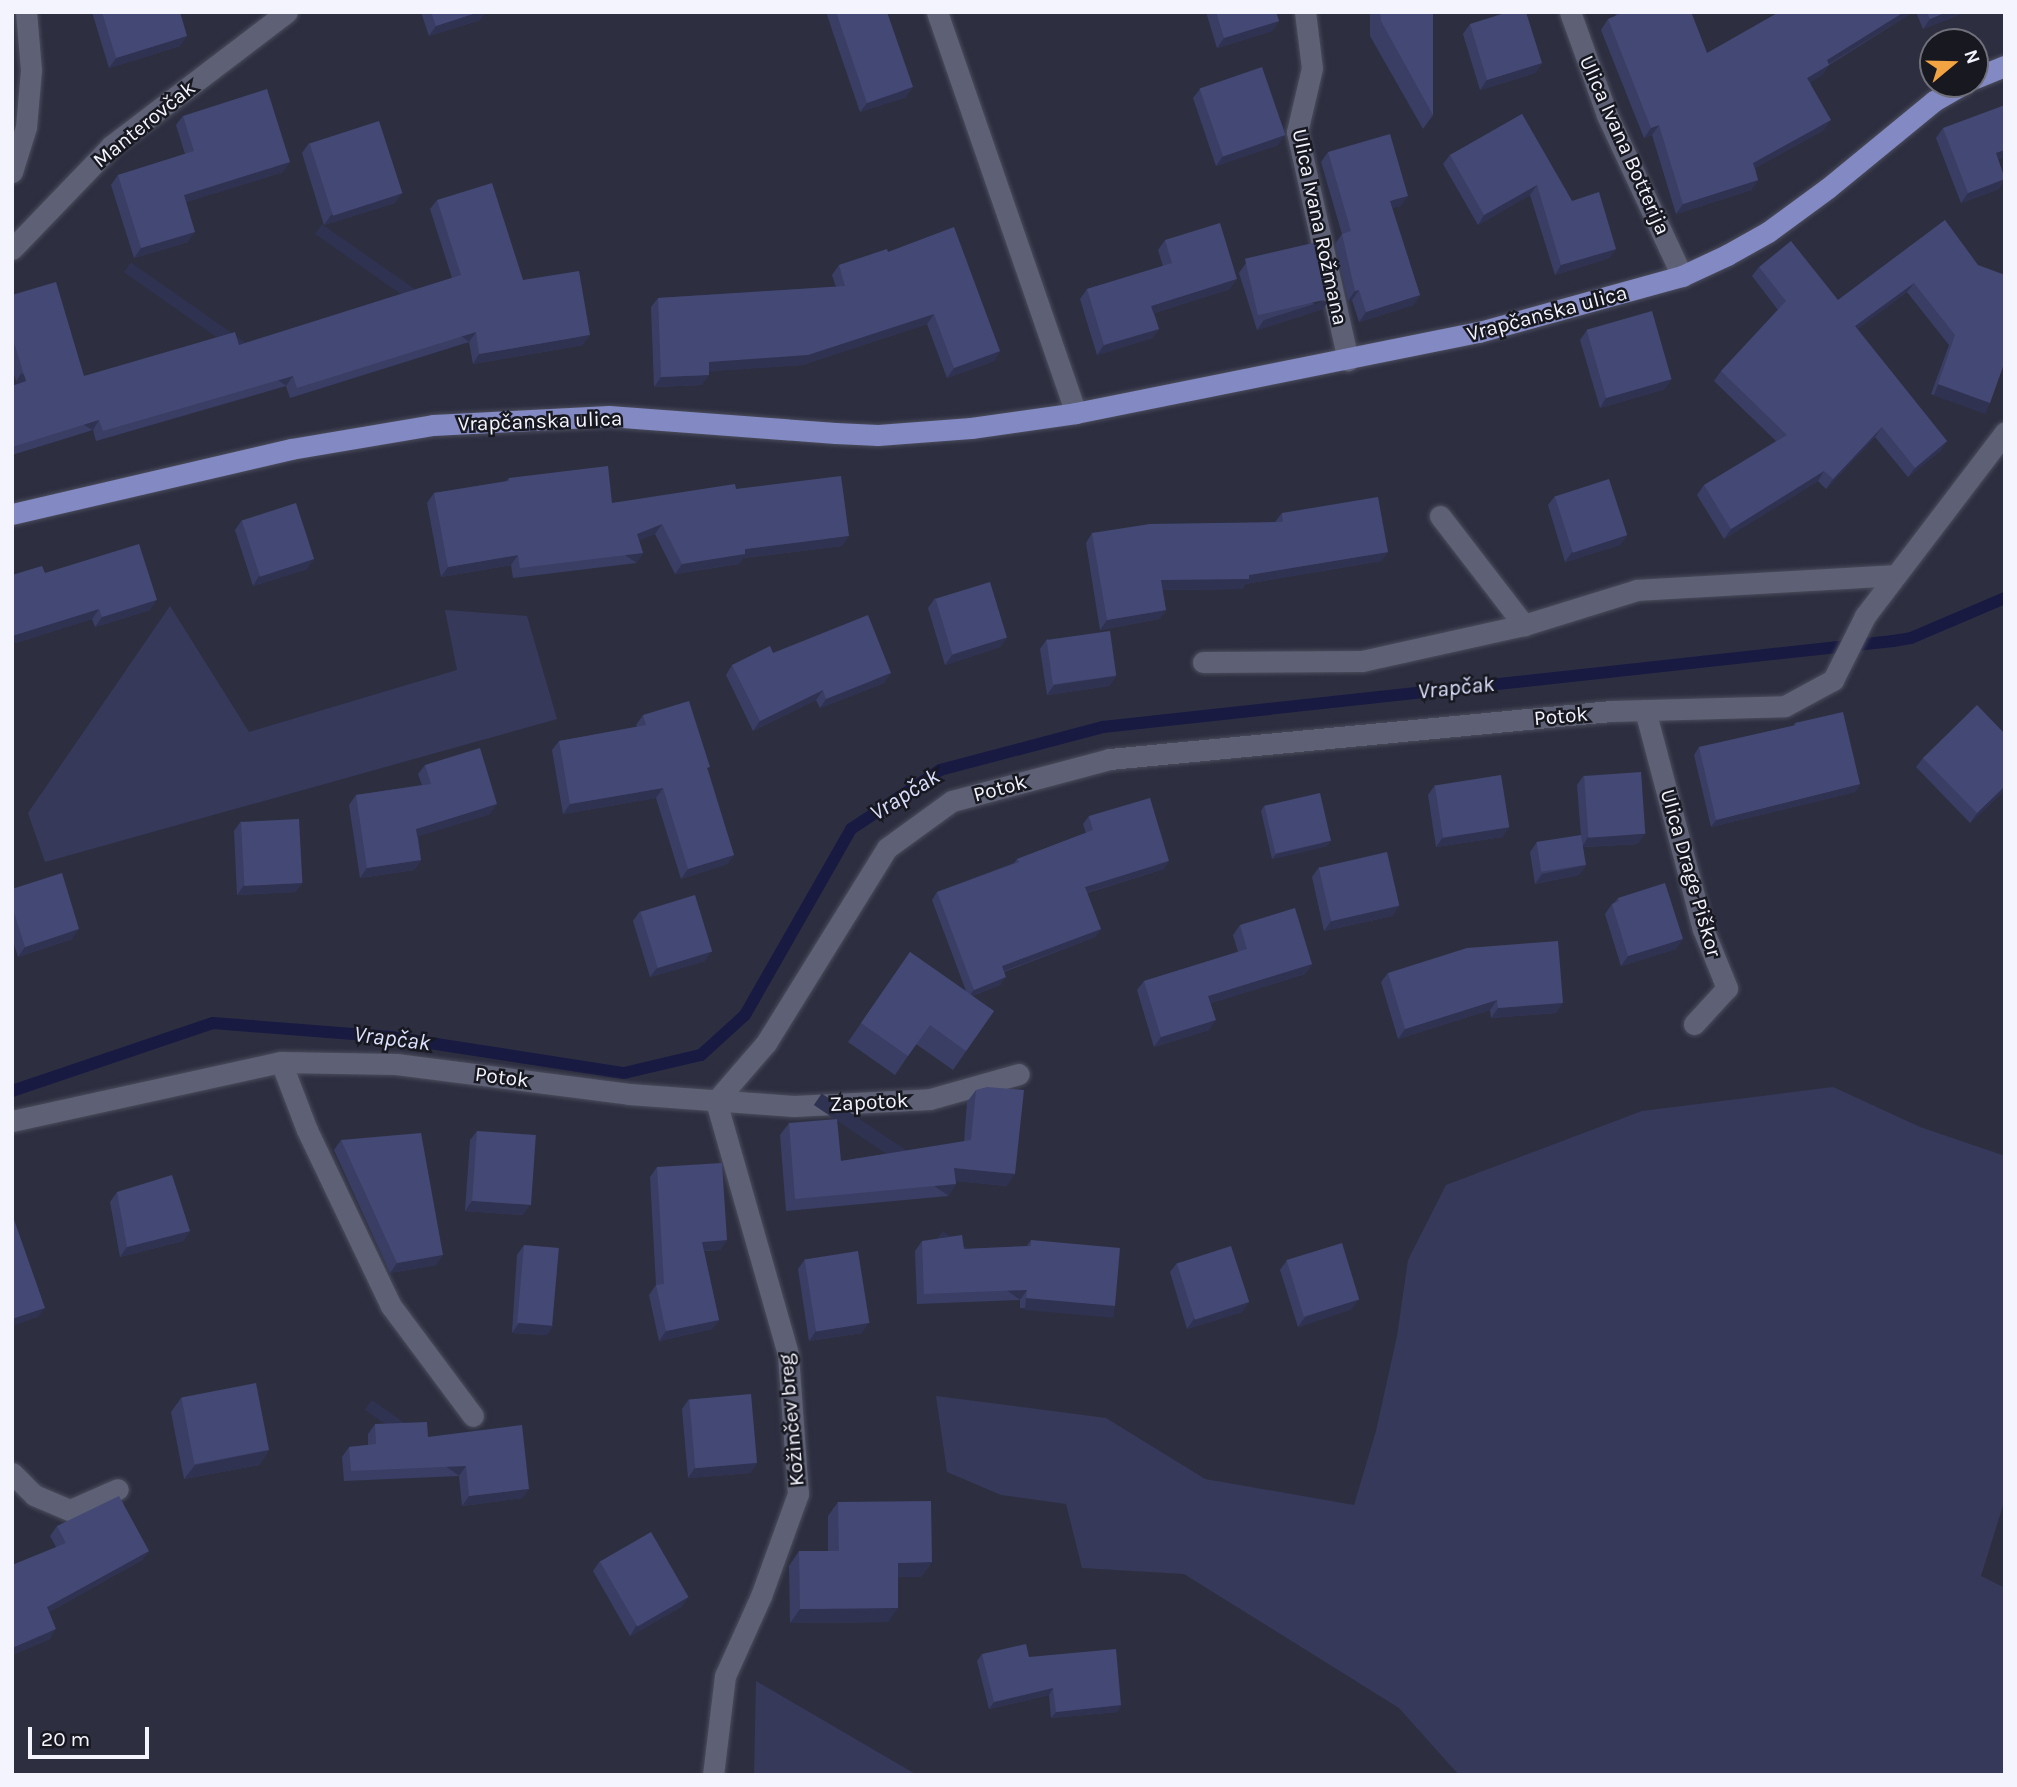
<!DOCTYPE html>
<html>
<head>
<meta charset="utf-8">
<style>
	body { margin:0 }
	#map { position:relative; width:2017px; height:1787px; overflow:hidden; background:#2d2f41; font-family:Karla,sans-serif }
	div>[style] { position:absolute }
	.green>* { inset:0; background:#36395a }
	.stream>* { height:12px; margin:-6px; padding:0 6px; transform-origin:6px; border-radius:6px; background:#191a42 }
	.roads { filter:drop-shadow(0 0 2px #4b4c5b) drop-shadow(0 0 2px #4b4c5b) }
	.minor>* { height:21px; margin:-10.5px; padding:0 10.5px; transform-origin:10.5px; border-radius:10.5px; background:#5e6175 }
	.major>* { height:21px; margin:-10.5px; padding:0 10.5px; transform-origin:10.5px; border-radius:10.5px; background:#8389c2 }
	.wall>* { inset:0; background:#3a3e64 }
	.shaded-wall>* { inset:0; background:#303251; transform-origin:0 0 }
	.building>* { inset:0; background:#444874; transform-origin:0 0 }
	span { translate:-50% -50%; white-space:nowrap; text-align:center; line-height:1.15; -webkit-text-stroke:5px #171820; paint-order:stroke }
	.street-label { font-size:21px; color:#f3f4fe }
	.water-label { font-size:23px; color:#dbe0fe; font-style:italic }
	.frame { position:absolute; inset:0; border:14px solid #f3f4fe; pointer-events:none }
	.north { position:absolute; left:1919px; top:28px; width:70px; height:70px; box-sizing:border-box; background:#171820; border:2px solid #6f7079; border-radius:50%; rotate:71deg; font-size:19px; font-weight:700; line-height:28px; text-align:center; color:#f3f4fe }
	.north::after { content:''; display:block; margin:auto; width:24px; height:32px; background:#f3a442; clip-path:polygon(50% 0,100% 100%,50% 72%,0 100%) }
	.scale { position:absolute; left:28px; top:1727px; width:121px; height:32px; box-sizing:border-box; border:4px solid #f3f4fe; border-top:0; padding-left:9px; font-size:21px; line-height:24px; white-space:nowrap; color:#f3f4fe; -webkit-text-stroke:5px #171820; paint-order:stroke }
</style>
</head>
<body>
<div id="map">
	<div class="green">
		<i style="clip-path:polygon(170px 606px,249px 732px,457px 670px,445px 610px,527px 616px,557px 719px,45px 862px,28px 813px)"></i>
		<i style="clip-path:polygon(1833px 1087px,1920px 1127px,2005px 1156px,2005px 1499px,1981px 1576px,2005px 1588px,2005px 1775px,1459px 1775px,1399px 1708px,1184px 1574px,1082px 1568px,1066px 1504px,1001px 1495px,947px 1472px,936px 1396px,1106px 1418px,1205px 1479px,1354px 1505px,1376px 1431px,1397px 1336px,1408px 1260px,1446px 1185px,1642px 1111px)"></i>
		<i style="clip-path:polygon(756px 1681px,917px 1775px,754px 1775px)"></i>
	</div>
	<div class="stream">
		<i style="left:12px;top:1091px;width:212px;rotate:-18.7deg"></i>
		<i style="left:213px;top:1023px;width:179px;rotate:4.5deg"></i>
		<i style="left:391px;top:1037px;width:236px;rotate:8.8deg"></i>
		<i style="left:624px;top:1073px;width:79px;rotate:-13.2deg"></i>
		<i style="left:701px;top:1055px;width:59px;rotate:-42.3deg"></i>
		<i style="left:745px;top:1015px;width:214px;rotate:-60.3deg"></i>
		<i style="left:851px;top:829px;width:107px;rotate:-33.5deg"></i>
		<i style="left:940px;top:770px;width:169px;rotate:-14.8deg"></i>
		<i style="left:1103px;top:727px;width:795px;rotate:-6.21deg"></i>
		<i style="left:1893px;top:641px;width:18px;rotate:-9deg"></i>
		<i style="left:1911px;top:638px;width:102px;rotate:-23.1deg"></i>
	</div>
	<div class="roads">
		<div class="minor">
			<i style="left:937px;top:12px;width:424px;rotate:70.9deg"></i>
			<i style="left:1305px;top:12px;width:56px;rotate:82.9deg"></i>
			<i style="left:1312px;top:68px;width:66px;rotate:103.2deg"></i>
			<i style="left:1297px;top:132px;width:234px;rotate:77.4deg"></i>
			<i style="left:1570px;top:12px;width:109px;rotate:70.2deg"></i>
			<i style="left:1607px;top:115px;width:178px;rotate:65deg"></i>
			<i style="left:12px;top:172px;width:47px;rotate:-72.7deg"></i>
			<i style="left:26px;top:127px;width:57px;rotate:-85deg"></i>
			<i style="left:31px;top:70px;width:58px;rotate:-94.9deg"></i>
			<i style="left:12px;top:249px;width:143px;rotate:-46.1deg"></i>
			<i style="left:111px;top:146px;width:221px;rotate:-37.3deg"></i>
			<i style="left:1440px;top:516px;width:138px;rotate:52.4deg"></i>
			<i style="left:1203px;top:662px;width:159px;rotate:-0.4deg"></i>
			<i style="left:1362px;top:661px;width:166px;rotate:-12.5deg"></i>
			<i style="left:1524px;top:625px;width:118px;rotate:-17.2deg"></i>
			<i style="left:1637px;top:590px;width:259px;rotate:-3.3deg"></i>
			<i style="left:1645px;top:710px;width:227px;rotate:75.2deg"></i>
			<i style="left:1703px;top:929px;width:64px;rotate:67.9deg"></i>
			<i style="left:1727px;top:988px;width:49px;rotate:132.5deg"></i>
			<i style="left:281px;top:1062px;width:73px;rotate:69.1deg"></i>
			<i style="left:307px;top:1130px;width:195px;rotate:64.5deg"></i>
			<i style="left:391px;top:1306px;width:137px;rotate:53.3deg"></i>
			<i style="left:716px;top:1101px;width:77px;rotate:-49.2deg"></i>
			<i style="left:766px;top:1043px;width:229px;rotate:-58.2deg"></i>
			<i style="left:887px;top:848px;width:80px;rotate:-35.9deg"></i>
			<i style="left:952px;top:801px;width:163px;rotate:-14.9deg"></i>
			<i style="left:1110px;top:759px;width:503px;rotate:-5.47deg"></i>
			<i style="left:1611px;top:711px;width:174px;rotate:-1.6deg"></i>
			<i style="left:1785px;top:706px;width:55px;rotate:-28.4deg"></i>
			<i style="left:1833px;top:680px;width:72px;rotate:-63.4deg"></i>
			<i style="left:1865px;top:616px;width:231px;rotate:-52.7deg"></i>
			<i style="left:12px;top:1121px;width:275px;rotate:-12.4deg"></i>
			<i style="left:281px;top:1062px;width:115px;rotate:1deg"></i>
			<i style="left:396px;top:1064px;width:235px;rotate:7.3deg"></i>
			<i style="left:629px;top:1094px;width:165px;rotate:4.2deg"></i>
			<i style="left:794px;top:1106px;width:136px;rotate:-2.9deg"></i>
			<i style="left:930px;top:1099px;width:92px;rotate:-15.7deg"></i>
			<i style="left:12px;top:1473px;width:31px;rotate:45deg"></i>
			<i style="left:34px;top:1495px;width:39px;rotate:23deg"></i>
			<i style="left:70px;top:1510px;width:52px;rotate:-23.6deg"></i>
			<i style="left:713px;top:1775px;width:100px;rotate:-83.1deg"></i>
			<i style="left:725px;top:1676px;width:88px;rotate:-65.8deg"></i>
			<i style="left:761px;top:1596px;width:109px;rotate:-70.1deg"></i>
			<i style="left:798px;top:1494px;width:140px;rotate:-94.1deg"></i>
			<i style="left:788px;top:1354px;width:263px;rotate:-105.9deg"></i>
		</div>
		<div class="major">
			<i style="left:1975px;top:78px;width:32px;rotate:-22deg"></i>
			<i style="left:12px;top:514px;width:286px;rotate:-13.1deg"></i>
			<i style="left:291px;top:449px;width:144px;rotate:-9.6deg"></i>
			<i style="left:433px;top:425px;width:176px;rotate:-2.9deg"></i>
			<i style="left:609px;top:416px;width:227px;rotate:4.3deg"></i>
			<i style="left:835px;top:433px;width:43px;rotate:2.7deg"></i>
			<i style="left:878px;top:435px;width:93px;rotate:-4.3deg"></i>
			<i style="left:971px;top:428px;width:106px;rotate:-8.1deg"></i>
			<i style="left:1076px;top:413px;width:411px;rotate:-11.4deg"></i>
			<i style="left:1479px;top:332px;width:211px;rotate:-15.4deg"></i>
			<i style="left:1682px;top:276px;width:50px;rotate:-25deg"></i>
			<i style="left:1727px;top:255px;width:47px;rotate:-29.3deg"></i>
			<i style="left:1768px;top:232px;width:74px;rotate:-36.3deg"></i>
			<i style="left:1828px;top:188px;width:137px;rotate:-39.4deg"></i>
			<i style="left:1934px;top:101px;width:34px;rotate:-30deg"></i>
		</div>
	</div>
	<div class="wall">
		<i style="clip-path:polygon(92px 12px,180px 12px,180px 46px,109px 68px)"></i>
		<i style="clip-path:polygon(421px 12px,485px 12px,480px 20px,429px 36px)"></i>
		<i style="clip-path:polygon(826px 12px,887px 12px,906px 97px,860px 112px)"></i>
		<i style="clip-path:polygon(1206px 12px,1276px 12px,1279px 21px,1272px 31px,1217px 48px)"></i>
		<i style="clip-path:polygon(1370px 12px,1433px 12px,1433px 115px,1423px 129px,1370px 36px)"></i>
		<i style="clip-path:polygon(1614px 12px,1691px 12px,1707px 53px,1913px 12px,1829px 65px,1822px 75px,1810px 82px,1824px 130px,1755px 168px,1758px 180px,1751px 190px,1676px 214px,1652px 135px,1644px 138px,1601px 30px,1608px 19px,1616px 16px)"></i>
		<i style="clip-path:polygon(1916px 12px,1966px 12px,1923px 29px)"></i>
		<i style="clip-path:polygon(1470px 24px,1542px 63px,1535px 73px,1480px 90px,1463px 34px)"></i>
		<i style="clip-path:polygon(1200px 89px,1278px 145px,1216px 166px,1193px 98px)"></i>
		<i style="clip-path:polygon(1522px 114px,1572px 201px,1616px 249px,1609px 258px,1555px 275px,1530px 195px,1478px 225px,1443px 164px,1450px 155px)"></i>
		<i style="clip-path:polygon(183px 116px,283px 172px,186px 202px,188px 242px,134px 258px,111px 185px,118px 175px,185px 154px,176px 125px)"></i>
		<i style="clip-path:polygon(1943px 128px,1999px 189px,1961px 203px,1936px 138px)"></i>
		<i style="clip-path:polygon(309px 143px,395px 203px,324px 225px,302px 153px)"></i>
		<i style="clip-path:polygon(1328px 152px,1401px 206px,1392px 208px,1420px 295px,1413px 305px,1359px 322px,1352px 300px,1348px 301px,1335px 244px,1342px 234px,1321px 162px)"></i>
		<i style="clip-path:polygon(437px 200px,523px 280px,583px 345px,473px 364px,469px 342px,290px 398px,286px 386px,96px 441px,93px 430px,12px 455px,12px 386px,17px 384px,12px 368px,12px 295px,84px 376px,239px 345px,452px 278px,430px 209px)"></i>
		<i style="clip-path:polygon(1945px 220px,1990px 403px,1983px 413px,1931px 394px,1949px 345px,1907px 292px,1857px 329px,1947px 441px,1940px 451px,1908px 477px,1875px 437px,1826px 489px,1818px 481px,1724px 539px,1697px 495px,1704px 485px,1776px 441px,1714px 381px,1721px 371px,1778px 310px,1752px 276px,1759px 267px,1838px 300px)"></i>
		<i style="clip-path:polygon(1165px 240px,1230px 289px,1154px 313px,1159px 329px,1152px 338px,1097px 355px,1080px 299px,1087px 289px,1163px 266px,1158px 250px)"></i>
		<i style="clip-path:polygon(888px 252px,1000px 351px,994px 361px,947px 378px,927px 324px,802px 365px,709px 371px,702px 385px,654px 387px,651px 307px,658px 298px,836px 287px,832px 275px,839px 265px)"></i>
		<i style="clip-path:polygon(1246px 263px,1323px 309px,1257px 330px,1239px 273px)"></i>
		<i style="clip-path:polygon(1587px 330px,1665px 389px,1600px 408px,1580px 340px)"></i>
		<i style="clip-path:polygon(509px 478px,612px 503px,736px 489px,842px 546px,743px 558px,739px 564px,675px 574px,655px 534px,639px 540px,643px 553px,636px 563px,513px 578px,511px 565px,441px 577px,427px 503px,434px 493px,506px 481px)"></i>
		<i style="clip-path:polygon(1555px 496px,1627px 535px,1620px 545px,1565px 562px,1548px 505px)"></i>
		<i style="clip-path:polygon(1282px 513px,1388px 552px,1381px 561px,1245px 584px,1242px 589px,1162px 590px,1166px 610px,1159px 619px,1100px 630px,1086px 543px,1092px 533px,1275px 522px)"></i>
		<i style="clip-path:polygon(242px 520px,307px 569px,253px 586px,235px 530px)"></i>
		<i style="clip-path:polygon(45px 573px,150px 610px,95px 627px,92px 619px,12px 644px,12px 575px)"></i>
		<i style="clip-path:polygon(935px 598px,1007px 637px,1000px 647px,945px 665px,928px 608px)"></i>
		<i style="clip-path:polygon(1047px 639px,1116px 676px,1109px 686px,1047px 695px,1040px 649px)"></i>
		<i style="clip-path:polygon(773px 653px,884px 683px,820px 708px,816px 700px,753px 731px,726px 675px,732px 665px)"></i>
		<i style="clip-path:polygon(643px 715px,708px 770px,734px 855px,727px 864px,681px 879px,656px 798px,563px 814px,552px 750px,559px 741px,637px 727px,636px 725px)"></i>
		<i style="clip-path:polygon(1795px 723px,1860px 784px,1855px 792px,1711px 827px,1694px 755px,1699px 747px,1793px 726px)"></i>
		<i style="clip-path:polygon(2005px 734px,2005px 790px,1970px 823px,1916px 767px,1923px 758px)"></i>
		<i style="clip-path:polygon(425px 765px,490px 814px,418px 836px,421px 860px,414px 870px,360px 878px,349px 805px,356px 795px,422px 785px,418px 774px)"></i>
		<i style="clip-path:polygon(1584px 775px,1638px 844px,1583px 847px,1586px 865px,1579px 875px,1535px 884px,1530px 852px,1537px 842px,1581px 836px,1577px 785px)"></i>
		<i style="clip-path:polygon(1435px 785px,1509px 827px,1502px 837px,1436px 847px,1428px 795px)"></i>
		<i style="clip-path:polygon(1264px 806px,1327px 846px,1272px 859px,1261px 811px)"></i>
		<i style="clip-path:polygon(1089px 816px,1164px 869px,1087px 893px,1101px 929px,1095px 937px,1004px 972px,1000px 985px,972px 996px,994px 1011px,953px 1070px,916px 1044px,895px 1075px,848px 1042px,910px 952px,966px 991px,932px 900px,937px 892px,1014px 863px,1017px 859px,1086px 833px,1083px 824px)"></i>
		<i style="clip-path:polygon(241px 821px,302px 883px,295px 892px,237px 895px,234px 831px)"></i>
		<i style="clip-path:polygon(1319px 867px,1399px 906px,1392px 916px,1324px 931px,1312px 877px)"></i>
		<i style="clip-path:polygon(12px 889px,72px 939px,18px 957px,12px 938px)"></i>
		<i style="clip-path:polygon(1618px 898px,1676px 949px,1621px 966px,1605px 914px,1612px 904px,1614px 903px)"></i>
		<i style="clip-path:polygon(640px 911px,705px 961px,650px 977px,633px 921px)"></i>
		<i style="clip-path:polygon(1240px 925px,1312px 964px,1305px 974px,1211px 1003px,1209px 1030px,1154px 1047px,1137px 990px,1144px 981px,1238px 952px,1233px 935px)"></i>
		<i style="clip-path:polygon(1388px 973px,1556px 1013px,1491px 1018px,1490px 1010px,1398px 1039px,1381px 982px)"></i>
		<i style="clip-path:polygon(976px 1090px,1007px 1186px,956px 1181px,956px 1184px,948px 1196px,786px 1211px,780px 1135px,789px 1123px,841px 1161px,964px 1142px,967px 1102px)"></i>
		<i style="clip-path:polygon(477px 1131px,523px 1215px,465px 1211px,470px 1140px)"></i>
		<i style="clip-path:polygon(341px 1140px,436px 1265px,390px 1273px,334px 1150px)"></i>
		<i style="clip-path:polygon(657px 1167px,727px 1240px,720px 1250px,704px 1251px,719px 1320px,712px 1329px,659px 1341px,649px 1295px,656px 1285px,650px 1177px)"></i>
		<i style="clip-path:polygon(117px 1192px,190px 1231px,183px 1241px,120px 1257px,110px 1202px)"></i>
		<i style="clip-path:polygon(1031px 1240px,1108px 1316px,1020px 1308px,1020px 1300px,917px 1304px,915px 1251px,922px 1241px,964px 1249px,1027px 1246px)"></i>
		<i style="clip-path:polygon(524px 1245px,547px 1335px,512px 1333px,517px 1255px)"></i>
		<i style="clip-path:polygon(805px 1259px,862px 1333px,809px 1341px,798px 1269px)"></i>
		<i style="clip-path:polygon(1287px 1260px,1352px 1309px,1298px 1327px,1280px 1270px)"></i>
		<i style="clip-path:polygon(1177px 1263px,1242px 1312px,1187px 1329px,1170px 1272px)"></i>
		<i style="clip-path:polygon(181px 1398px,269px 1450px,259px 1465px,184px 1479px,171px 1412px)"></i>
		<i style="clip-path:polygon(689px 1399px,757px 1463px,750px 1473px,688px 1478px,682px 1409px)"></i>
		<i style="clip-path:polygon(375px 1424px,428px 1437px,523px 1498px,462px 1506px,459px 1476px,344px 1481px,342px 1457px,349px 1447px,368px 1445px,368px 1434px)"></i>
		<i style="clip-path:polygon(838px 1502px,932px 1562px,921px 1577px,898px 1577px,888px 1622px,790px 1623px,789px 1566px,799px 1551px,828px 1551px,828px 1516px)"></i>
		<i style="clip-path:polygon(57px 1526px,149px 1551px,142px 1560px,49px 1612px,50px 1639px,12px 1655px,56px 1547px,50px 1536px)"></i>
		<i style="clip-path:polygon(600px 1561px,688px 1597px,681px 1607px,630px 1636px,593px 1571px)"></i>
		<i style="clip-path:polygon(982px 1654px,1029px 1657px,1121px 1705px,1117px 1712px,1051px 1718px,1049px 1695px,989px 1709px,977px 1661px)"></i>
	</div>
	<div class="shaded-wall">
		<i style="clip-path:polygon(479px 12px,485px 12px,480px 20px,429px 36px,436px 26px)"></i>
		<i style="clip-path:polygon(1904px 12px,1913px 12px,1819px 70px,1827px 60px)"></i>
		<i style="clip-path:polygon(1947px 12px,1966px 12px,1923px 29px,1930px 19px)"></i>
		<i style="clip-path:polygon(1279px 21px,1272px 31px,1217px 48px,1224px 38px)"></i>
		<i style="clip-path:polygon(187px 36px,180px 46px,109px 68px,116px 58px)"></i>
		<i style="clip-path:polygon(1542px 63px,1535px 73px,1480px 90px,1487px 80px)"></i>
		<i style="clip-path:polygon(1829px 65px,1822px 75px,1800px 88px,1807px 78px)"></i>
		<i style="clip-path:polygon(913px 87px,906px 97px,860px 112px,867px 103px)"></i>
		<i style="clip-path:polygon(1831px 120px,1824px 130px,1746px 173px,1753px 163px)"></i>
		<i style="clip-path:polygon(1659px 125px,1652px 135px,1644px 138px,1651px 128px)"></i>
		<i style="clip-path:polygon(1285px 135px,1278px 145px,1216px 166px,1223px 156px)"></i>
		<i style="clip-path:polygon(2005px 150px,2005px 157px,1989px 163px,1996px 153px)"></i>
		<i style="clip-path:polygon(290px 162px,283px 172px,177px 205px,184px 195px)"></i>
		<i style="clip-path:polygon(2005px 179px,1999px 189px,1961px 203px,1968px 193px)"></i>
		<i style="clip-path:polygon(1758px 180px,1751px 190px,1676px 214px,1683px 204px)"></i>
		<i style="clip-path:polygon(1537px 185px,1530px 195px,1478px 225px,1484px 215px)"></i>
		<i style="clip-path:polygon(402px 193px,395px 203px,324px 225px,331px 215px)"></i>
		<i style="clip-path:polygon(1408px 196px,1401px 206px,1383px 211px,1390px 201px)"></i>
		<i style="clip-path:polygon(195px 232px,188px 242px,134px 258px,141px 248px)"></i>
		<i style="clip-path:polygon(1616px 249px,1609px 258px,1555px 275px,1561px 265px)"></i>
		<i style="clip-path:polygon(1237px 279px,1230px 289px,1144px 316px,1151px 306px)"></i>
		<i style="clip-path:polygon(1914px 283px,1907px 292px,1848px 336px,1855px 326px)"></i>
		<i style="clip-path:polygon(1359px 290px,1352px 300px,1348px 301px,1355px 291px)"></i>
		<i style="clip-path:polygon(1420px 295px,1413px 305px,1359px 322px,1366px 312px)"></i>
		<i style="clip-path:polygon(1330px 299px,1323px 309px,1257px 330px,1264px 320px)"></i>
		<i style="clip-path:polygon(934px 314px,927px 324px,802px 365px,702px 372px,709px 362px)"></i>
		<i style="clip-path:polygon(1159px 329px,1152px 338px,1097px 355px,1104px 345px)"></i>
		<i style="left:476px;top:332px;width:12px;height:188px;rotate:125deg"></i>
		<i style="clip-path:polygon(590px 335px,583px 345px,473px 364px,479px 354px)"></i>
		<i style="clip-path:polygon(1000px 351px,994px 361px,947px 378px,954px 368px)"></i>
		<i style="clip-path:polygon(709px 375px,702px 385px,654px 387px,661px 377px)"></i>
		<i style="left:293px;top:376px;width:12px;height:198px;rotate:125deg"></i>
		<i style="clip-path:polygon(1672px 379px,1665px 389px,1600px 408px,1606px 398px)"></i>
		<i style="left:1938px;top:384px;width:55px;height:12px;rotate:20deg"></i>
		<i style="left:99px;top:420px;width:12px;height:91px;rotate:121deg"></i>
		<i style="clip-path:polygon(1882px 427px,1875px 437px,1826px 489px,1833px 479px)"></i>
		<i style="clip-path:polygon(1947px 441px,1940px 451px,1908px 477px,1915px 468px)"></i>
		<i style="clip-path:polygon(1824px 471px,1818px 481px,1724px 539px,1731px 529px)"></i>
		<i style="clip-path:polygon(662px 524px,655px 534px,630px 544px,637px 534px)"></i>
		<i style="clip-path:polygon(1627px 535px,1620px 545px,1565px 562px,1572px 552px)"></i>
		<i style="clip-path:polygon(849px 536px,842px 546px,743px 558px,739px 564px,675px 574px,682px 564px,745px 549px)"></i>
		<i style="clip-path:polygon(1388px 552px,1381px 561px,1245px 584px,1242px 589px,1154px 590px,1161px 580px,1249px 575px)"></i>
		<i style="left:643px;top:553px;width:12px;height:124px;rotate:125deg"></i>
		<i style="clip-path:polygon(518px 555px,511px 565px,441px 577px,448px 567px)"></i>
		<i style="clip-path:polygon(314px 559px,307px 569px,253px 586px,259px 576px)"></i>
		<i style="clip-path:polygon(157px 600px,150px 610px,95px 627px,102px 617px)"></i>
		<i style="clip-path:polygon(99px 609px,92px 619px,12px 644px,12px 636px)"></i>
		<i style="clip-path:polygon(1166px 610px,1159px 619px,1100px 630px,1107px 620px)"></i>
		<i style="clip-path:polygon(1007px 637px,1000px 647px,945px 665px,952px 655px)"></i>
		<i style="clip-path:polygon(891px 673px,884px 683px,820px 708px,826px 699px)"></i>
		<i style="clip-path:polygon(1116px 676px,1109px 686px,1047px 695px,1054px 685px)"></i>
		<i style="clip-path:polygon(823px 690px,816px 700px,753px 731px,760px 721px)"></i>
		<i style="clip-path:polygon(1860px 784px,1855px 792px,1711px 827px,1716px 820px)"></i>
		<i style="clip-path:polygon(2005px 786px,2005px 790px,1970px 823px,1977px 813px)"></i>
		<i style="clip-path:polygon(663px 788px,656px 798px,563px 814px,570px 804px)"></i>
		<i style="clip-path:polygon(497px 804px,490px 814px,410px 839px,416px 829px)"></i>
		<i style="clip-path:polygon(1509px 827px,1502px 837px,1436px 847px,1443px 837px)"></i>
		<i style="clip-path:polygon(1645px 834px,1638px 844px,1582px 847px,1588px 837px)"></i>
		<i style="clip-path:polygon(1331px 841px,1327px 846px,1272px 859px,1276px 854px)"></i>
		<i style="clip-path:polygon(734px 855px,727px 864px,681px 879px,688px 869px)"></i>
		<i style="clip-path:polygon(421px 860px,414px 870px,360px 878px,367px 868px)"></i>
		<i style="clip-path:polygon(1169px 861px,1164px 869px,1079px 895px,1085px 887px)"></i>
		<i style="clip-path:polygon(1586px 865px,1579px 875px,1535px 884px,1542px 874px)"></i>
		<i style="clip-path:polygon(302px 883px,295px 892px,237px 895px,244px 885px)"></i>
		<i style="clip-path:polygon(1399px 906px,1392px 916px,1324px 931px,1331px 921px)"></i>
		<i style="clip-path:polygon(79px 929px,72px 939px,18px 957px,25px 947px)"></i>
		<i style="clip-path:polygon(1101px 929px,1095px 937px,996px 974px,1002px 966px)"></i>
		<i style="clip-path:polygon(1683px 939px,1676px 949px,1621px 966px,1628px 956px)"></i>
		<i style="clip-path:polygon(712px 951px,705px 961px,650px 977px,657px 968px)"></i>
		<i style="clip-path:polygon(1312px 964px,1305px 974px,1201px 1006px,1208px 996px)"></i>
		<i style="clip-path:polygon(1006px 977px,1000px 985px,968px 997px,974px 990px)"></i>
		<i style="clip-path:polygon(1497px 1000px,1490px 1010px,1398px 1039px,1405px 1029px)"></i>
		<i style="clip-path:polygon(1563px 1003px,1556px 1013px,1491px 1018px,1498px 1008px)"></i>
		<i style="clip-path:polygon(1216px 1020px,1209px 1030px,1154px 1047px,1161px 1037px)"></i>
		<i style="clip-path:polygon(954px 1168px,1015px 1174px,1007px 1186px,945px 1180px)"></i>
		<i style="left:956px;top:1184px;width:14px;height:162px;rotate:124deg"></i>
		<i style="clip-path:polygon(472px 1201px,530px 1205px,523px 1215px,465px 1211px)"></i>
		<i style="clip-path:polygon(190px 1231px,183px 1241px,120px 1257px,127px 1247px)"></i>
		<i style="clip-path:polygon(727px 1240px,720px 1250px,695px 1251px,702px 1242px)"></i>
		<i style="clip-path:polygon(443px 1255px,436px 1265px,390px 1273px,397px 1263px)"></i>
		<i style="left:1027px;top:1290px;width:12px;height:103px;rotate:125deg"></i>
		<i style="left:1026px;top:1298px;width:89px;height:12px;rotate:5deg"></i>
		<i style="clip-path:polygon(1359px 1299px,1352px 1309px,1298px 1327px,1305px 1317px)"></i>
		<i style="clip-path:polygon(1249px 1302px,1242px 1312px,1187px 1329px,1194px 1319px)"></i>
		<i style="clip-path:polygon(45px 1308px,38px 1317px,12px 1326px,12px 1319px)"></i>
		<i style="clip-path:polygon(719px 1320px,712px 1329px,659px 1341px,666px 1331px)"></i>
		<i style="clip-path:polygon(519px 1323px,554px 1325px,547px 1335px,512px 1333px)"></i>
		<i style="clip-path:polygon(869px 1323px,862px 1333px,809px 1341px,816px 1331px)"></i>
		<i style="clip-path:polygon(269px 1450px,259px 1465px,184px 1479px,195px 1465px)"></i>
		<i style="clip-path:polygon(757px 1463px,750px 1473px,688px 1478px,695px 1468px)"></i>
		<i style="left:466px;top:1466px;width:12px;height:115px;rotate:125deg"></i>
		<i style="clip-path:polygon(529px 1489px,523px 1498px,462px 1506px,469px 1496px)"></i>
		<i style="clip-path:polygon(149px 1551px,142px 1560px,40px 1617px,47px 1607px)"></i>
		<i style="clip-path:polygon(932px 1562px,921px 1577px,888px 1577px,898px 1563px)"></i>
		<i style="clip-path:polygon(688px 1597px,681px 1607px,630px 1636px,636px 1626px)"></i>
		<i style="clip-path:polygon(898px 1608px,888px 1622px,790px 1623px,800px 1609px)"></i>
		<i style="clip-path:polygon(56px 1629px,50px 1639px,12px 1655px,12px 1648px)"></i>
		<i style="clip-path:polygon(1053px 1688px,1049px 1695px,989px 1709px,994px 1702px)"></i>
		<i style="clip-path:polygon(1121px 1705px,1117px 1712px,1051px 1718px,1056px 1712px)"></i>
	</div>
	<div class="building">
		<i style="clip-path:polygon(102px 12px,180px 12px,187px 36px,116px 58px)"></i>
		<i style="clip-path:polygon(431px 12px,479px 12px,436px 26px)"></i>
		<i style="clip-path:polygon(836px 12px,887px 12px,913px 87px,867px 103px)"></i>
		<i style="clip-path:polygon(1216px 12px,1276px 12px,1279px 21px,1224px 38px)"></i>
		<i style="clip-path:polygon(1380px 12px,1433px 12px,1433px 115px,1381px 21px)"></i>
		<i style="clip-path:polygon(1508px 12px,1526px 12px,1542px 63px,1487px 80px,1470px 24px)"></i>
		<i style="clip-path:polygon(1625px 12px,1691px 12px,1707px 53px,1779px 12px,1904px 12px,1827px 60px,1829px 65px,1807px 78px,1831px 120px,1753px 163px,1758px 180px,1683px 204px,1659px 125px,1651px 128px,1608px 19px)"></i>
		<i style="clip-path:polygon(1927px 12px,1947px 12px,1930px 19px)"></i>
		<i style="left:1262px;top:67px;width:72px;height:66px;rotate:71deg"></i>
		<i style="clip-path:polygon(267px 89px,290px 162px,184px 195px,195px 232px,141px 248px,118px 175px,194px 151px,183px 116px)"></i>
		<i style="clip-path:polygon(2005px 105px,2005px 150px,1996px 153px,2005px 179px,1968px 193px,1943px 128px)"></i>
		<i style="clip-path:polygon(1522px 114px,1572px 201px,1599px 192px,1616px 249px,1561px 265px,1537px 185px,1484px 215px,1450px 155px)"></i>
		<i style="left:379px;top:121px;width:76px;height:73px;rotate:72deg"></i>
		<i style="clip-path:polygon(1390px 134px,1408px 196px,1390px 201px,1420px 295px,1366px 312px,1359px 290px,1355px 291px,1342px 234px,1351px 231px,1328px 152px)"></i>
		<i style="clip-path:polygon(492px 183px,523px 280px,579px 271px,590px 335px,479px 354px,476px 332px,297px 388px,293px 376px,103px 431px,99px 420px,12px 447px,12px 386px,26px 381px,12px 336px,12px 295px,56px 282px,84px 376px,235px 332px,239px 345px,461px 275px,437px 200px)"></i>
		<i style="clip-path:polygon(1945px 220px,1978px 265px,2005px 275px,2005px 361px,1990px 403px,1938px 384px,1955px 335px,1914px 283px,1855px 326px,1947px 441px,1915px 468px,1882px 427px,1833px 479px,1824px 471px,1731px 529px,1704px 485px,1787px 435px,1721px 371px,1786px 301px,1759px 267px,1791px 241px,1838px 300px)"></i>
		<i style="clip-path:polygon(1220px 223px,1237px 279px,1151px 306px,1159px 329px,1104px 345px,1087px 289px,1172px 263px,1165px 240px)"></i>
		<i style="clip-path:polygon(954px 227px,1000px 351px,954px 368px,934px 314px,808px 355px,709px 362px,709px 375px,661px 377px,658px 298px,845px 286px,839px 265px,887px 249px,888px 252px)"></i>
		<i style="left:1317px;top:242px;width:58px;height:74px;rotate:77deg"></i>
		<i style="left:1652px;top:311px;width:71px;height:68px;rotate:74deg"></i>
		<i style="clip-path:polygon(608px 466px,612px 503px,735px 484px,736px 489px,841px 476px,849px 536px,745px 549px,745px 554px,682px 564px,662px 524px,637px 534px,643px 553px,520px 568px,518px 555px,448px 567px,434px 493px,509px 481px,509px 478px)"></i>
		<i style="left:1609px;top:479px;width:59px;height:57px;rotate:72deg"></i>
		<i style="clip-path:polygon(1378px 497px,1388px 552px,1249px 575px,1249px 579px,1161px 580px,1166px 610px,1107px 620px,1092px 533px,1150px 524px,1283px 522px,1282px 513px)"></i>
		<i style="left:296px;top:503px;width:59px;height:57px;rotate:72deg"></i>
		<i style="clip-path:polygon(139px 544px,157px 600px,102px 617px,99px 609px,12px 636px,12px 575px,42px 566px,45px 573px)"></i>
		<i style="left:990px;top:582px;width:58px;height:57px;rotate:73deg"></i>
		<i style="clip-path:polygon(868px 615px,891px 673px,826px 699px,823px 690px,760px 721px,732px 665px,770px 646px,773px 653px)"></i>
		<i style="left:1110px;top:631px;width:45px;height:64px;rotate:82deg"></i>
		<i style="clip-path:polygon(689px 701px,710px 767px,707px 768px,734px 855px,688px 869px,663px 788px,570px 804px,559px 741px,646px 725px,643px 715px)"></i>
		<i style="clip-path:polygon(1977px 705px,2005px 734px,2005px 786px,1977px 813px,1923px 758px)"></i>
		<i style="clip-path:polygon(1843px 712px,1860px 784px,1716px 820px,1699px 747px,1796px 725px,1795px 723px)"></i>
		<i style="clip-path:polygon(480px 748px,497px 804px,416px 829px,421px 860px,367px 868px,356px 795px,431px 784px,425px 765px)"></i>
		<i style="left:1641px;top:772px;width:62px;height:57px;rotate:86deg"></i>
		<i style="left:1501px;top:775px;width:53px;height:67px;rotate:81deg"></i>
		<i style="left:1320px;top:793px;width:49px;height:57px;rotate:77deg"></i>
		<i style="clip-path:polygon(1150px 798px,1169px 861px,1085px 887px,1101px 929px,1002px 966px,1006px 977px,974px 990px,937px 892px,1019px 862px,1017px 859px,1093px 830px,1089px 816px)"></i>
		<i style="left:299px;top:819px;width:64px;height:58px;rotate:87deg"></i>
		<i style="left:1581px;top:835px;width:30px;height:45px;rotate:81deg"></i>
		<i style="left:1387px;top:852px;width:55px;height:70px;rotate:77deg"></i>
		<i style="clip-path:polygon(62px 873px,79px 929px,25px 947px,12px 906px,12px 889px)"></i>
		<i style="clip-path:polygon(1665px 883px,1683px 939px,1628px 956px,1612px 904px,1619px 901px,1618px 898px)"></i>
		<i style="left:695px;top:895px;width:59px;height:57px;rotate:73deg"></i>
		<i style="clip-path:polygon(1295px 908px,1312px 964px,1208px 996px,1216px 1020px,1161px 1037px,1144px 981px,1247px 949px,1240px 925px)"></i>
		<i style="clip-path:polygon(1558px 941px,1563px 1003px,1498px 1008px,1497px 1000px,1405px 1029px,1388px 973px,1467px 948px)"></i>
		<i style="clip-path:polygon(910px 952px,994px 1011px,966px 1051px,930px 1025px,908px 1056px,861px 1023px)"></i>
		<i style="clip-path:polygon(987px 1087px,1024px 1090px,1015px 1174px,954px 1168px,956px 1184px,795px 1199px,789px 1123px,837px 1119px,841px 1161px,971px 1140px,976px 1090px)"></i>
		<i style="left:477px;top:1131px;width:59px;height:70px;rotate:4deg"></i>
		<i style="clip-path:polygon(421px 1133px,443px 1255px,397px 1263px,341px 1140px)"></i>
		<i style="clip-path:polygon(722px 1163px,727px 1240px,702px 1242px,719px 1320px,666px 1331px,656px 1285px,664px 1284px,657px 1167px)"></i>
		<i style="clip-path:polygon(172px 1175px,190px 1231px,127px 1247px,117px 1192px)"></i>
		<i style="clip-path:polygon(12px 1214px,45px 1308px,12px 1319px)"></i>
		<i style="clip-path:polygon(962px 1235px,964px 1249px,1031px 1246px,1031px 1240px,1120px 1248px,1115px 1306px,1026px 1298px,1027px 1290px,924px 1294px,922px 1241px)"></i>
		<i style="left:1342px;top:1243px;width:59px;height:58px;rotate:73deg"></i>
		<i style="left:524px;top:1245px;width:35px;height:78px;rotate:5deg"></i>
		<i style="left:1231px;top:1246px;width:59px;height:57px;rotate:72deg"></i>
		<i style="left:858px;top:1251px;width:73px;height:54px;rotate:81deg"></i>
		<i style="left:256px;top:1383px;width:68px;height:76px;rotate:79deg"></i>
		<i style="left:751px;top:1394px;width:69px;height:62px;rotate:85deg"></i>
		<i style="clip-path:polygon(427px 1422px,428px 1437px,522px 1425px,529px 1489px,469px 1496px,466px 1466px,351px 1471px,349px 1447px,376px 1444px,375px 1424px)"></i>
		<i style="clip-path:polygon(119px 1496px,149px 1551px,47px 1607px,56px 1629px,12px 1648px,12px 1565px,66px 1543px,57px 1526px)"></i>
		<i style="clip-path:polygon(931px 1501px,932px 1562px,898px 1563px,898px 1608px,800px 1609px,799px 1551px,839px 1551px,838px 1502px)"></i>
		<i style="left:651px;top:1532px;width:75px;height:59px;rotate:60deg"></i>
		<i style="clip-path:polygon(1026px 1644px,1029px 1657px,1116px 1649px,1121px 1705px,1056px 1712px,1053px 1688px,994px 1702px,982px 1654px)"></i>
	</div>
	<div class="street-label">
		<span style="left:144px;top:124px;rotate:-39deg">Manterovčak</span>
		<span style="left:1625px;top:145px;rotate:66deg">Ulica Ivana Botterija</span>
		<span style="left:1320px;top:227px;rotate:78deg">Ulica Ivana Rožmana</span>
		<span style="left:1547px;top:313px;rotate:-15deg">Vrapčanska ulica</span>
		<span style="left:540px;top:421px;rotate:-2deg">Vrapčanska ulica</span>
		<span style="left:1561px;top:716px;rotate:-5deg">Potok</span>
		<span style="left:1000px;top:788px;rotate:-15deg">Potok</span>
		<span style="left:1691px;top:873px;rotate:74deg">Ulica Drage Piškor</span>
		<span style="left:502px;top:1077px;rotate:7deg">Potok</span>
		<span style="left:869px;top:1102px;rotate:-3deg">Zapotok</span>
		<span style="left:791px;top:1420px;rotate:-95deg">Kožinčev breg</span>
	</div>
	<div class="water-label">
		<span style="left:1456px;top:688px;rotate:-6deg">Vrapčak</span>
		<span style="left:905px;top:795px;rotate:-32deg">Vrapčak</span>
		<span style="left:392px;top:1039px;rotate:7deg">Vrapčak</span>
	</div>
	<div class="frame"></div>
	<div class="north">N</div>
	<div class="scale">20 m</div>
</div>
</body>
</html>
